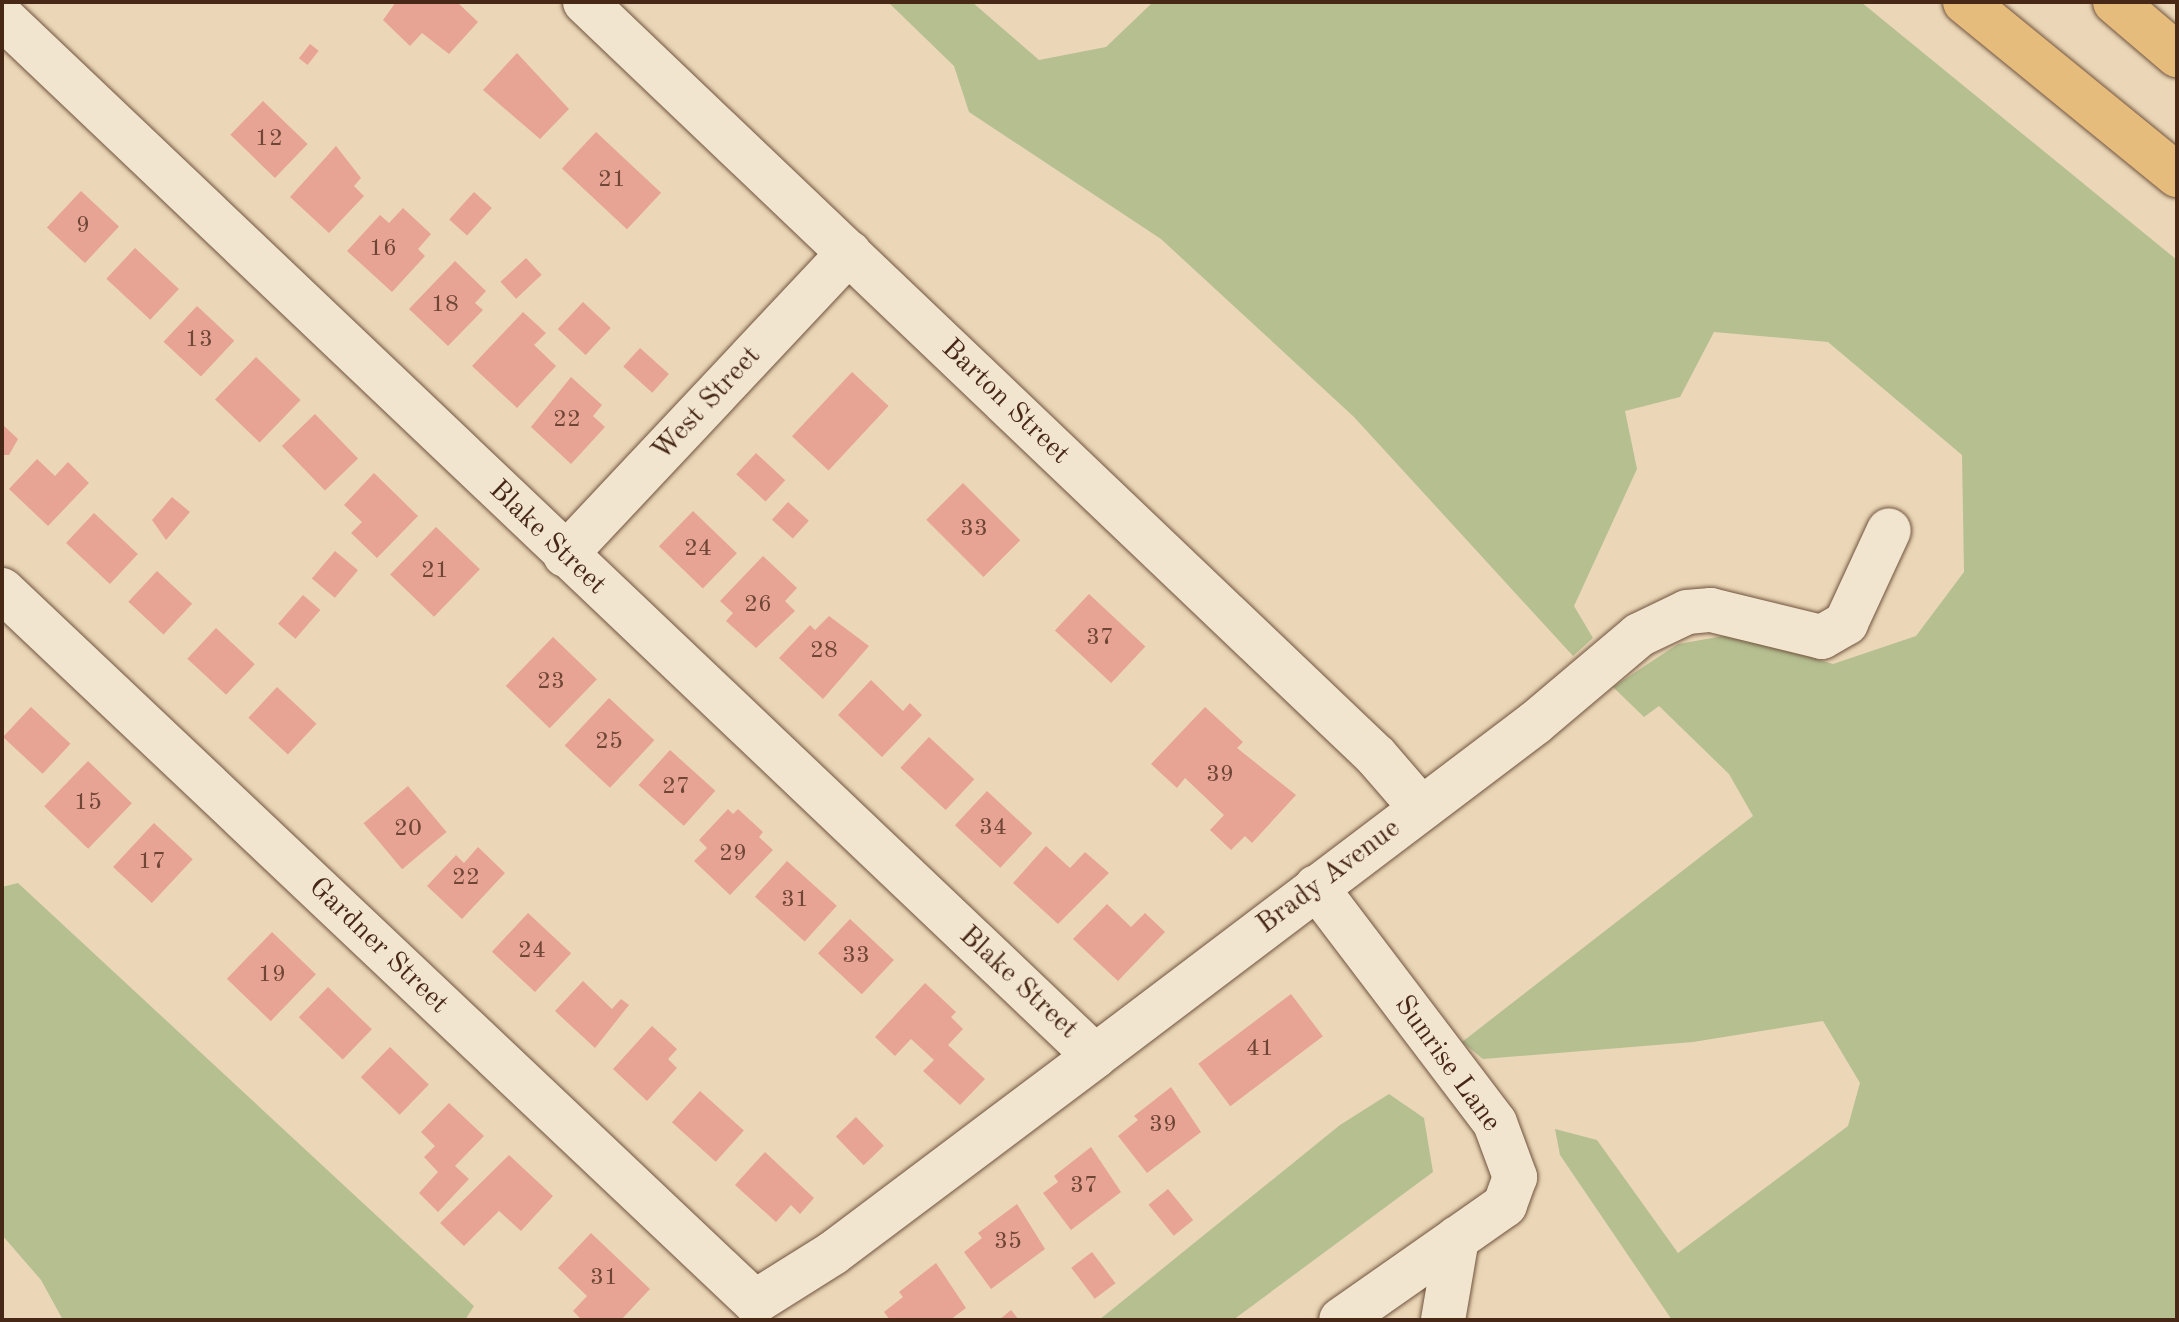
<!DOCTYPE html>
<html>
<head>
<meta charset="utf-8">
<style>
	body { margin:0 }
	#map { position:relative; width:2179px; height:1322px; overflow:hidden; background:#ebd7b7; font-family:"Old Standard TT",serif }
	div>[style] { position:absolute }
	.green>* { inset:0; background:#b5bf90 }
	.building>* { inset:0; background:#e7a394; transform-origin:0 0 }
	.roads { filter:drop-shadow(0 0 2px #70533e) drop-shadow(0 0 2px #70533e) }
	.minor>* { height:44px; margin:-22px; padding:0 22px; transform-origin:22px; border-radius:22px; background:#f2e5d0 }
	.highway>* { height:44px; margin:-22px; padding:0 22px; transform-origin:22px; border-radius:22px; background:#e6bc7c }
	span { translate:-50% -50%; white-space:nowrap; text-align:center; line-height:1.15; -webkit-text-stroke:6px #f2e5d0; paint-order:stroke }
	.number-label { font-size:24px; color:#6f4635 }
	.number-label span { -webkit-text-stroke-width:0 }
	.street-label { font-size:28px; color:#472715 }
	.frame { position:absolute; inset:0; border:4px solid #472715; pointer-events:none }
</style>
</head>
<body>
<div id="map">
	<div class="green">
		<i style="clip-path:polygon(888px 2px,972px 2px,1039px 60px,1106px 47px,1153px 2px,1861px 2px,2177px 260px,2177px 1320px,1672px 1320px,1560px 1155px,1555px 1129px,1597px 1140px,1678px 1253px,1848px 1126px,1860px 1083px,1823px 1021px,1693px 1042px,1483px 1059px,1462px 1042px,1753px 816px,1729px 774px,1659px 706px,1644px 717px,1613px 687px,1678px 644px,1735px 634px,1833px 664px,1916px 636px,1964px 572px,1962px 455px,1828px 342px,1714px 332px,1680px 397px,1625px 411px,1637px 469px,1574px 606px,1593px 638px,1573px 656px,1354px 417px,1161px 239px,969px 112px,954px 66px)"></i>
		<i style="clip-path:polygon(18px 883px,474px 1306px,465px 1320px,63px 1320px,41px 1280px,2px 1235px,2px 887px)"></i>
		<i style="clip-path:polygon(1389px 1094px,1424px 1118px,1433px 1172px,1233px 1320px,1099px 1320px,1340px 1125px)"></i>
	</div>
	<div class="building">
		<i style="clip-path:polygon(396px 2px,457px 2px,478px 22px,449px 54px,422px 33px,410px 46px,383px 20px)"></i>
		<i style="left:310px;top:44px;width:11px;height:18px;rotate:38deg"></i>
		<i style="clip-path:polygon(517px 53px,569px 109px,540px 139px,483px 90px)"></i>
		<i style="left:263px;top:101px;width:62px;height:47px;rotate:44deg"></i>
		<i style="left:596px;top:132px;width:89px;height:50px;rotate:43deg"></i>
		<i style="clip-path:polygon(336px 146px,361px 178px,354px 186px,364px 196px,329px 233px,290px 197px)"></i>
		<i style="left:81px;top:191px;width:52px;height:50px;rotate:43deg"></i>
		<i style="left:474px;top:192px;width:24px;height:37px;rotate:42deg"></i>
		<i style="clip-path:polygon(403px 208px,431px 234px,418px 249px,425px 256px,392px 292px,347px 251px,380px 215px,389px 223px)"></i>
		<i style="left:135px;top:248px;width:60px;height:42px;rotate:43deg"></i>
		<i style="left:526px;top:258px;width:23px;height:35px;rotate:47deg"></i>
		<i style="clip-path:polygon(455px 261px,486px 291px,475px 303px,483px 310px,448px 346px,409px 309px)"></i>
		<i style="left:583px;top:302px;width:38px;height:37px;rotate:43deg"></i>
		<i style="left:197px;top:306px;width:51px;height:49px;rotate:43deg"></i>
		<i style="clip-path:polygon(523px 312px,546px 333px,534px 345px,556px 366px,517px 408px,472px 366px)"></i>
		<i style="left:640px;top:348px;width:39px;height:25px;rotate:42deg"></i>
		<i style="left:256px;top:357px;width:62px;height:59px;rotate:44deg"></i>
		<i style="left:852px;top:372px;width:50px;height:88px;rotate:43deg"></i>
		<i style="clip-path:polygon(571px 377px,602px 405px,593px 416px,605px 427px,571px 464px,531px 427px)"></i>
		<i style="left:315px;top:414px;width:62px;height:46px;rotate:46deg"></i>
		<i style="clip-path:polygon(2px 424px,18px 439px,9px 455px,2px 455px)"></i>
		<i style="left:756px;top:453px;width:40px;height:29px;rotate:43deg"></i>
		<i style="clip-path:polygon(37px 459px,55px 476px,68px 462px,89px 483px,48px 526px,9px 489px)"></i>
		<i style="clip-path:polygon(374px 473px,418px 516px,377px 558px,351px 533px,362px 522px,344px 505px)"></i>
		<i style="left:963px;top:483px;width:81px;height:52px;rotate:45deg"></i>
		<i style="clip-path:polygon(172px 497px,190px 512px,166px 540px,152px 520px)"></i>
		<i style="left:788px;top:502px;width:28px;height:24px;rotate:42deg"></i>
		<i style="left:693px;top:511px;width:61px;height:49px;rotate:44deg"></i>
		<i style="left:94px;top:513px;width:60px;height:41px;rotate:43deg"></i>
		<i style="left:436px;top:527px;width:61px;height:66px;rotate:44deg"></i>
		<i style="left:335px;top:551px;width:30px;height:36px;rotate:40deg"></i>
		<i style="clip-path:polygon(763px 556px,797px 588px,785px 601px,795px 611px,756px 648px,726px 621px,733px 613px,720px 601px)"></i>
		<i style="left:157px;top:571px;width:48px;height:42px;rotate:43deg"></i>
		<i style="left:1089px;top:594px;width:77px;height:50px;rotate:43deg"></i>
		<i style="left:303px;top:595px;width:23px;height:38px;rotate:41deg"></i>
		<i style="clip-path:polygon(829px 616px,869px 646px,823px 699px,779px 658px,810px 625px,815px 630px)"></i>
		<i style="left:216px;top:628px;width:53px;height:42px;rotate:43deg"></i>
		<i style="left:553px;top:637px;width:61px;height:68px;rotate:44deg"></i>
		<i style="clip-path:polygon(871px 680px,903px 711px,910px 703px,922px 715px,882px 757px,838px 715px)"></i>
		<i style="left:277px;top:687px;width:54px;height:42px;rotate:43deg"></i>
		<i style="left:609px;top:698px;width:62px;height:65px;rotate:43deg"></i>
		<i style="left:31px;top:707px;width:54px;height:41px;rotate:43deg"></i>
		<i style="clip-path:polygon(1205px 707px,1243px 742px,1237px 748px,1296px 795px,1252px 843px,1245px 836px,1231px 850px,1210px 830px,1224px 815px,1185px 778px,1177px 788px,1151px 764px)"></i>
		<i style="left:929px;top:737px;width:62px;height:42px;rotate:43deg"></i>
		<i style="left:670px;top:750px;width:61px;height:47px;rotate:42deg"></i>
		<i style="left:88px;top:761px;width:61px;height:63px;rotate:44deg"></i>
		<i style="left:408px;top:786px;width:60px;height:58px;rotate:50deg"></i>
		<i style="left:987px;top:791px;width:62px;height:47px;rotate:43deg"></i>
		<i style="clip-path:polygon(728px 809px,733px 814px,738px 809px,763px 832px,759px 837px,773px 850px,730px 895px,694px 861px,707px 848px,699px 840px)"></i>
		<i style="left:154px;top:823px;width:53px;height:60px;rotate:43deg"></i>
		<i style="clip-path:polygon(1046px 846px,1070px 868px,1085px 852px,1109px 873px,1058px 924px,1013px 883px)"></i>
		<i style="clip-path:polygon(478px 847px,505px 873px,462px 919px,427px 886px,456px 855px,464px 863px)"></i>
		<i style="left:787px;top:861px;width:67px;height:48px;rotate:42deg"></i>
		<i style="clip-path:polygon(1107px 904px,1131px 927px,1145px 913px,1165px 932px,1118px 981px,1073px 939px)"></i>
		<i style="left:528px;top:913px;width:59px;height:53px;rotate:43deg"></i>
		<i style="left:850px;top:919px;width:60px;height:47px;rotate:43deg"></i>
		<i style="left:272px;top:932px;width:61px;height:65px;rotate:44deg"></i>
		<i style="clip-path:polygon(583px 981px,612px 1009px,621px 999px,629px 1005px,595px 1048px,555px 1011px)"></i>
		<i style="clip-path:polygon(925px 983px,956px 1012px,951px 1017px,963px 1029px,948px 1045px,985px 1079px,960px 1105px,923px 1071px,934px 1060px,911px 1039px,895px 1056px,875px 1037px)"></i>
		<i style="left:328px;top:987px;width:61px;height:42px;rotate:44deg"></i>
		<i style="left:1291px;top:994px;width:53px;height:116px;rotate:53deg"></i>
		<i style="clip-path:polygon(652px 1026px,677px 1049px,668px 1059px,677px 1068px,647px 1101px,613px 1069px)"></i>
		<i style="left:390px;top:1047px;width:54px;height:42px;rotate:44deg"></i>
		<i style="clip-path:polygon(1171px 1087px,1201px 1132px,1147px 1173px,1118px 1136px,1138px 1120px,1134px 1116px)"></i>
		<i style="left:700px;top:1091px;width:59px;height:42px;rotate:42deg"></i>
		<i style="clip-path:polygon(449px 1103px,484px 1136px,455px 1166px,469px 1179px,438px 1212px,419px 1193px,438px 1172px,424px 1157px,435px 1146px,421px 1132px)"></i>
		<i style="left:856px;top:1117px;width:40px;height:28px;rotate:46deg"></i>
		<i style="clip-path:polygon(1091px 1147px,1121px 1192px,1071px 1230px,1043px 1193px,1058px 1182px,1054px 1176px)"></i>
		<i style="clip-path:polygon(765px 1152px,814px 1198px,800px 1214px,791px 1205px,776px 1222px,735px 1185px)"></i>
		<i style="clip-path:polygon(509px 1155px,553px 1196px,521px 1231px,499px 1211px,464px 1246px,440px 1223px)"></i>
		<i style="left:1168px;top:1189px;width:40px;height:25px;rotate:51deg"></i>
		<i style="clip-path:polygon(1017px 1204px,1045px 1249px,991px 1289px,964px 1252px,982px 1238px,978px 1233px)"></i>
		<i style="clip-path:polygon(591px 1233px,650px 1289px,621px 1320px,582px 1320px,573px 1311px,587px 1296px,558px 1268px)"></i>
		<i style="left:1092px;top:1252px;width:39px;height:26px;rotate:53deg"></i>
		<i style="clip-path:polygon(936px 1263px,966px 1308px,950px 1320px,890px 1320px,884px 1312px,903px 1297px,899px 1292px)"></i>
		<i style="clip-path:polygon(1011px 1310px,1019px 1320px,999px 1320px)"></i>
	</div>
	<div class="roads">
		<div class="minor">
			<i style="left:585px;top:2px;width:1093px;rotate:43.63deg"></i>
			<i style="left:1376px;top:756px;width:67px;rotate:49.2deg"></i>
			<i style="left:2px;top:17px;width:1508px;rotate:43.55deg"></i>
			<i style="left:565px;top:555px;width:415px;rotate:-46.8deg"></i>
			<i style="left:2px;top:590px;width:1036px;rotate:43.4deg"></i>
			<i style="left:755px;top:1302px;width:92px;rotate:-32.1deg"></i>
			<i style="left:833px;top:1253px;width:328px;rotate:-36.9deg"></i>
			<i style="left:1095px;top:1056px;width:552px;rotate:-37.12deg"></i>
			<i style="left:1535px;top:723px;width:136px;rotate:-40.2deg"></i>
			<i style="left:1639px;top:635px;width:53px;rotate:-25.6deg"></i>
			<i style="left:1687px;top:612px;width:24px;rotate:-5deg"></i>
			<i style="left:1711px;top:610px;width:114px;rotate:13.7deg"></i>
			<i style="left:1822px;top:637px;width:28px;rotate:-30deg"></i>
			<i style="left:1846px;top:623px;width:102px;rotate:-65.2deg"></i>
			<i style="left:1316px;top:887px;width:296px;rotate:52.8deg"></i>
			<i style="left:1495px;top:1123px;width:58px;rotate:69.7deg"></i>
			<i style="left:1515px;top:1177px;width:30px;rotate:110deg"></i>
			<i style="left:1505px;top:1205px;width:200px;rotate:145deg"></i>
			<i style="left:1443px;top:1320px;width:83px;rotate:-80.3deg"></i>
		</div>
		<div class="highway">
			<i style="left:1965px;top:2px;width:274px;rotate:39.2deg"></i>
			<i style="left:2115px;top:2px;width:82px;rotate:40.5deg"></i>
		</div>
	</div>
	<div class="number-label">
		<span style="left:269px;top:140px">12</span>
		<span style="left:612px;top:181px">21</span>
		<span style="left:83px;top:227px">9</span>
		<span style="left:383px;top:250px">16</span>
		<span style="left:445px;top:306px">18</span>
		<span style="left:199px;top:341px">13</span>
		<span style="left:567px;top:421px">22</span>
		<span style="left:974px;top:530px">33</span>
		<span style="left:698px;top:550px">24</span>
		<span style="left:435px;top:572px">21</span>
		<span style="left:758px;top:606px">26</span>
		<span style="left:1100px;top:639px">37</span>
		<span style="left:824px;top:652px">28</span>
		<span style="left:551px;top:683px">23</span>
		<span style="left:609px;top:743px">25</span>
		<span style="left:1220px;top:776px">39</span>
		<span style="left:676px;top:788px">27</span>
		<span style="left:88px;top:804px">15</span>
		<span style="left:993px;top:829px">34</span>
		<span style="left:408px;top:830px">20</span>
		<span style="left:733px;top:855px">29</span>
		<span style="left:152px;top:863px">17</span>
		<span style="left:466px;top:879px">22</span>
		<span style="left:795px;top:901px">31</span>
		<span style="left:532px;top:952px">24</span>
		<span style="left:856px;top:957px">33</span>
		<span style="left:272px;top:976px">19</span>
		<span style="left:1260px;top:1050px">41</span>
		<span style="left:1163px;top:1126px">39</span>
		<span style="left:1084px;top:1187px">37</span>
		<span style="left:1008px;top:1243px">35</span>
		<span style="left:604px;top:1279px">31</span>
	</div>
	<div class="street-label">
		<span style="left:1005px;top:402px;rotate:44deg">Barton Street</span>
		<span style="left:707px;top:404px;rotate:-47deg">West Street</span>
		<span style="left:547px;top:538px;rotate:44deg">Blake Street</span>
		<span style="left:1329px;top:877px;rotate:-37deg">Brady Avenue</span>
		<span style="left:378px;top:946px;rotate:44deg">Gardner Street</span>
		<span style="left:1018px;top:983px;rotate:43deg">Blake Street</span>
		<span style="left:1447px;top:1064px;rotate:54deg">Sunrise Lane</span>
	</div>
	<div class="frame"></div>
</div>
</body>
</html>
